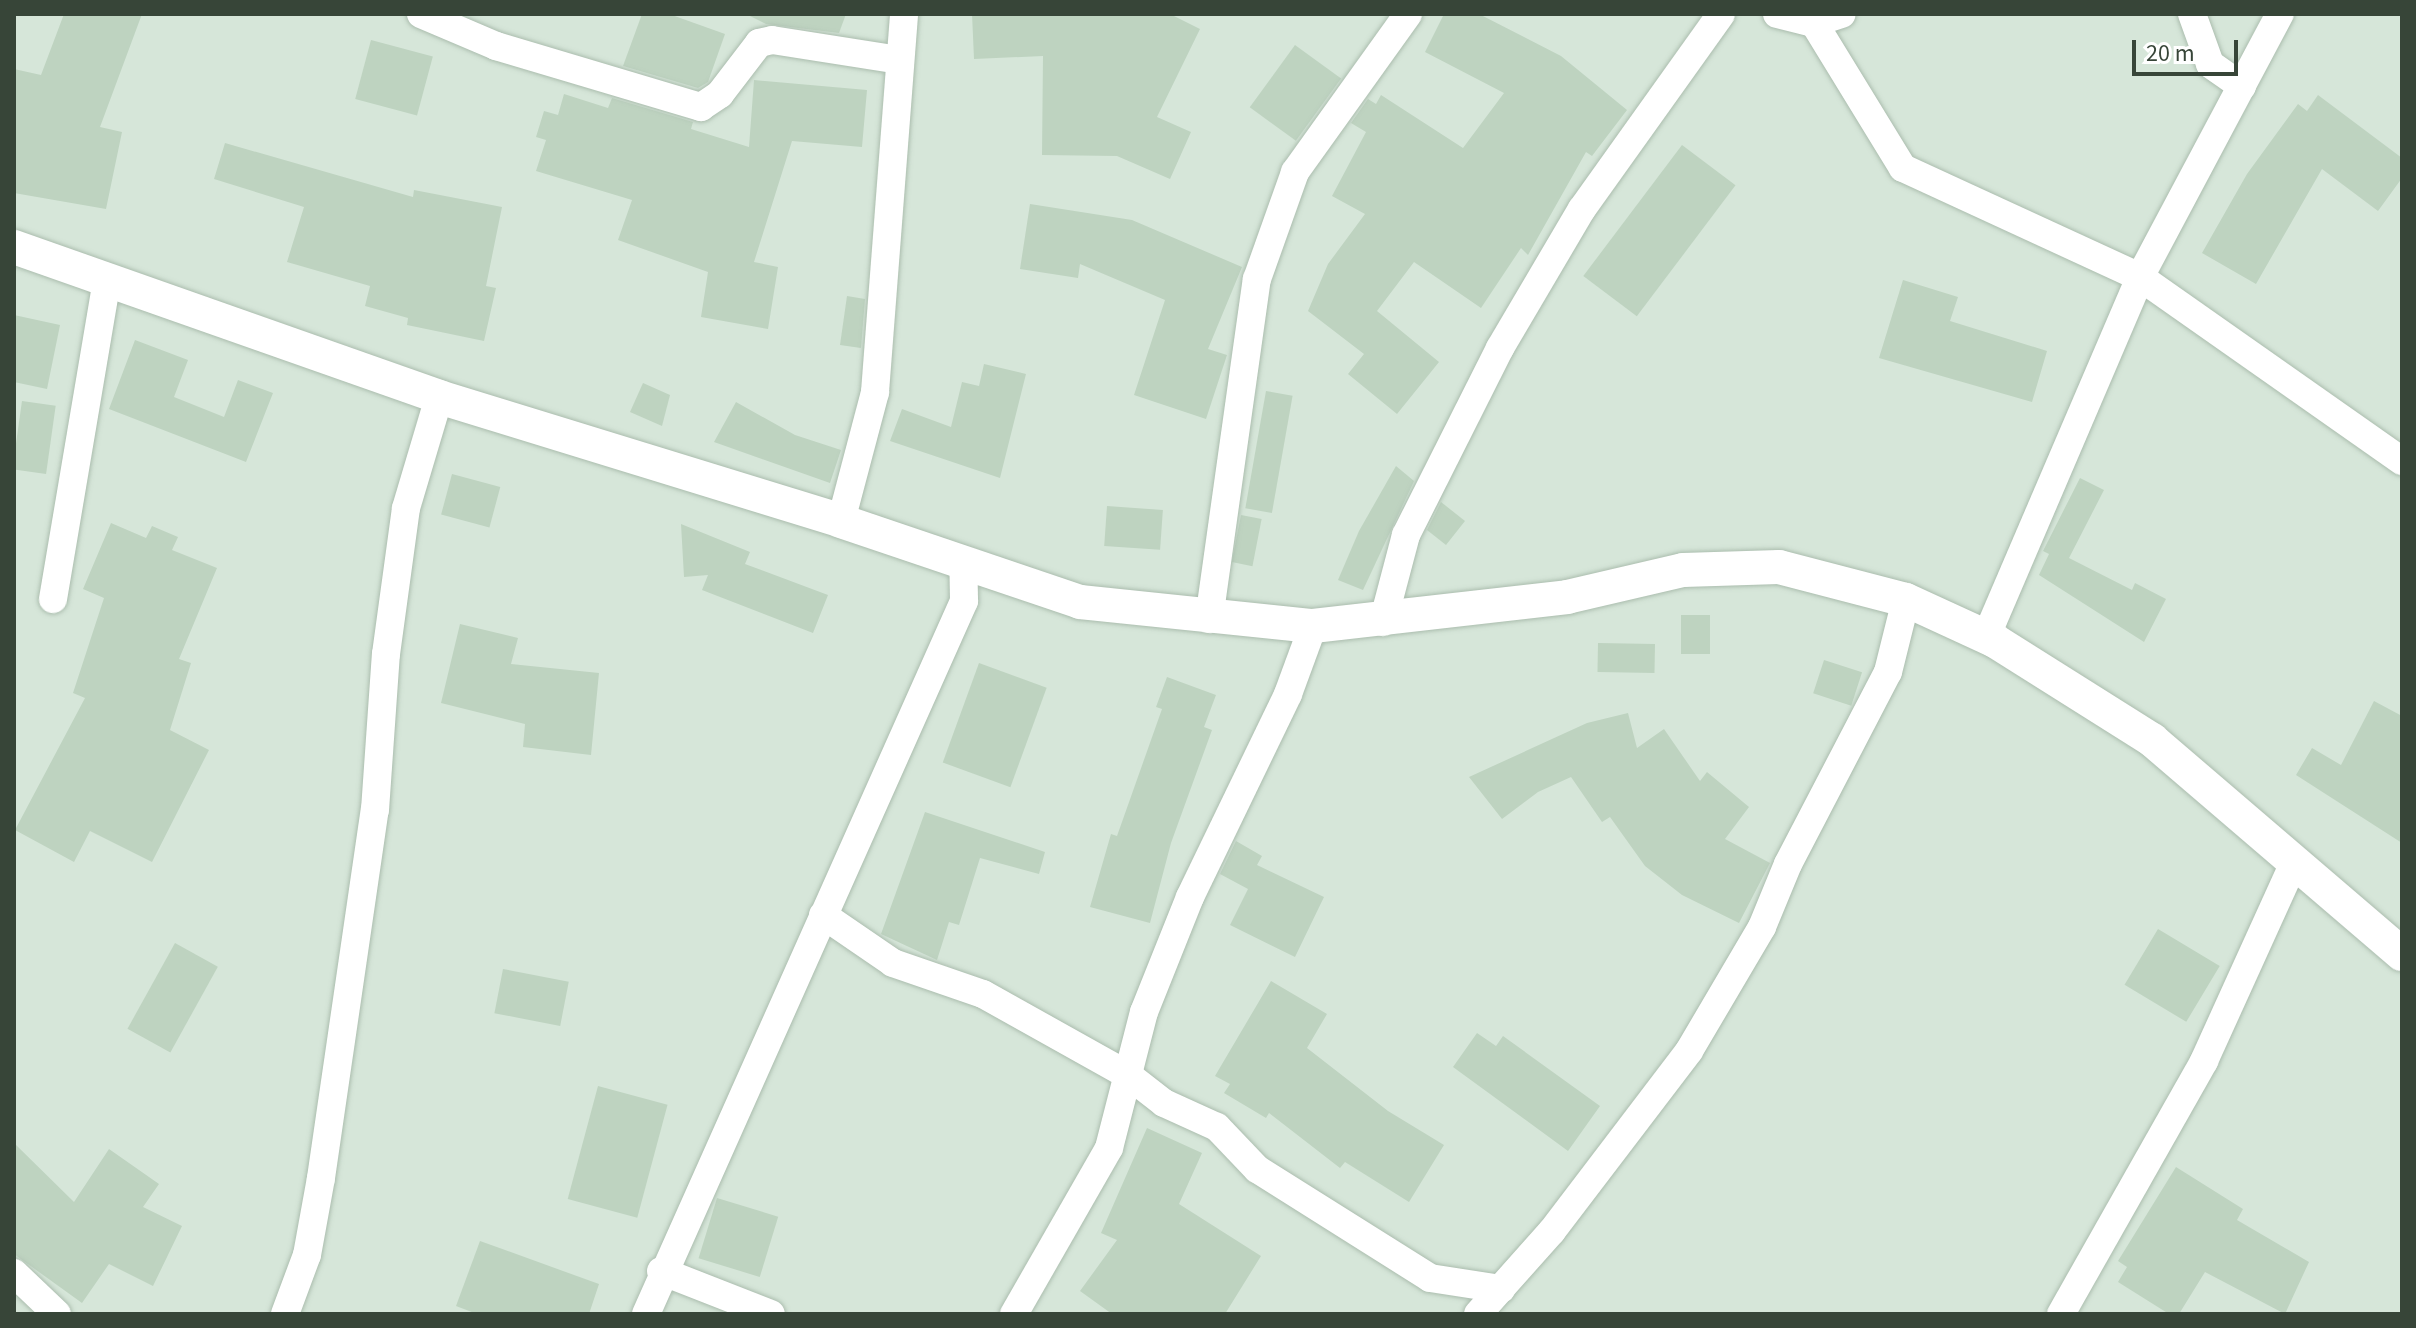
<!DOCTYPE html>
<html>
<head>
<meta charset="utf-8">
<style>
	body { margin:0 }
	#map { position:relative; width:2416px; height:1328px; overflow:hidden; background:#e8f2ea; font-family:"Source Sans 3",sans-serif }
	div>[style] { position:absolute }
	.residential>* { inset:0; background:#d6e6d9; transform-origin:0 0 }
	.building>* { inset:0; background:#bed3c0; transform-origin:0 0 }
	.roads { filter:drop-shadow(0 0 2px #abbdae) drop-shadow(0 0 2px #abbdae) }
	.minor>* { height:28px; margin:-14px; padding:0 14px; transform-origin:14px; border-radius:14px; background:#fff }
	.tertiary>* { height:34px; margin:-17px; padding:0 17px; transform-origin:17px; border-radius:17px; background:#fff }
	span { translate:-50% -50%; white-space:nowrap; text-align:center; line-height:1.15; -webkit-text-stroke:8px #fff; paint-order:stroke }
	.frame { position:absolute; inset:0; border:16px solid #374538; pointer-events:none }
	.scale { position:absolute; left:2132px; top:40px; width:106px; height:36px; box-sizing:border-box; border:4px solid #374538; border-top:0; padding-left:10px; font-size:24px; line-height:28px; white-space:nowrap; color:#374538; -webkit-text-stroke:6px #fff; paint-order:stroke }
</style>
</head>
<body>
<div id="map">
	<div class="residential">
		<i style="left:14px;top:14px;width:2388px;height:1300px"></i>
	</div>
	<div class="building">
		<i style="clip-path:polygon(64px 14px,142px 14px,100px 127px,122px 132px,106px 209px,14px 193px,14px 69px,41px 75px)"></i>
		<i style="clip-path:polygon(642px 14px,669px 14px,725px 34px,708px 82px,698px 88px,623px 66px)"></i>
		<i style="clip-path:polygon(746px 14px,846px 14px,839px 33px,766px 24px)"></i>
		<i style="clip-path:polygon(972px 14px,1170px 14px,1200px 29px,1157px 117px,1191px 132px,1170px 179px,1117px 156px,1042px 155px,1043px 56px,974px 59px)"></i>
		<i style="clip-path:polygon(1444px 14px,1479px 14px,1561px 56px,1627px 110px,1592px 156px,1586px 152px,1528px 255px,1521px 248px,1481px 308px,1414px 262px,1377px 311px,1439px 362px,1397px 414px,1348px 374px,1364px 354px,1308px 311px,1328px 264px,1365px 214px,1332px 196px,1366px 132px,1351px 123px,1368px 99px,1376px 104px,1381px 95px,1463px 148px,1504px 93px,1425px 52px)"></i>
		<i style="left:371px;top:40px;width:64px;height:61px;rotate:15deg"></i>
		<i style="left:1295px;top:45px;width:57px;height:77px;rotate:36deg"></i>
		<i style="clip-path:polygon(754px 80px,867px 90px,862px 147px,792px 141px,754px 262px,778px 267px,768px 329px,701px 317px,708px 272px,618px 240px,632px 200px,536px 171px,546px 140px,536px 137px,544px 111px,558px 115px,564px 94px,608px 108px,612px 98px,693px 122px,691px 129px,749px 147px)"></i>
		<i style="clip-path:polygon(2318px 95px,2402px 158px,2402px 178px,2378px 211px,2322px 169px,2256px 284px,2202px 253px,2247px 174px,2298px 104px,2307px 111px)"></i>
		<i style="clip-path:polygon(225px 143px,413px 197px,414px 190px,502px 207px,486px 286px,496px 288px,484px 341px,407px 325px,408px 318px,365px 306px,370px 286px,287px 262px,304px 207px,214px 179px)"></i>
		<i style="left:1682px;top:145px;width:67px;height:164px;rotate:37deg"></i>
		<i style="clip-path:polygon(1030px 204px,1132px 220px,1242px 267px,1208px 349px,1227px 355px,1206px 419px,1134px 395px,1165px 300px,1080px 264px,1078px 278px,1020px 269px)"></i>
		<i style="clip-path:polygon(1903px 280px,1958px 297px,1950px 321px,2047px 351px,2032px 402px,1879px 358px)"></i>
		<i style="clip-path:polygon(847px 296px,865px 299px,861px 348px,840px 345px)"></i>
		<i style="clip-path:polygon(14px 315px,60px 325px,47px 389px,14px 382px)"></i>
		<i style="clip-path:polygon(135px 340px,188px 360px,174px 397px,224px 417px,238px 380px,273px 393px,246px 462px,109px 409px)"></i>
		<i style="clip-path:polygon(984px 364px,1026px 374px,1000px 478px,890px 441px,902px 409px,951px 427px,962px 382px,979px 386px)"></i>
		<i style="clip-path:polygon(643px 383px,670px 395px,662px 426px,630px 412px)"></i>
		<i style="left:1266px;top:391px;width:27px;height:119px;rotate:10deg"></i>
		<i style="left:22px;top:401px;width:34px;height:69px;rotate:8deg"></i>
		<i style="clip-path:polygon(736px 402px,795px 435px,841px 450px,830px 483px,714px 442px)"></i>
		<i style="clip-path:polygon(1396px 466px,1414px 481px,1363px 590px,1338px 580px,1359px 531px)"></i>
		<i style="left:452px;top:474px;width:50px;height:42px;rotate:15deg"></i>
		<i style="clip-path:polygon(2080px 478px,2104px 490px,2069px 558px,2132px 590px,2135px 583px,2166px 599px,2144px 642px,2039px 575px,2049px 554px,2043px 551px)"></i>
		<i style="clip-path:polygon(1441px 502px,1465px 521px,1446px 545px,1427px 530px)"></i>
		<i style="left:1107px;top:506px;width:56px;height:40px;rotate:4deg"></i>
		<i style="left:1241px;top:515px;width:21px;height:48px;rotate:11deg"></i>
		<i style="clip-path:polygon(111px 523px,146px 538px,152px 526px,178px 537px,172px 550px,217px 568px,179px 659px,191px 663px,170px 730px,209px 750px,152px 862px,90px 831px,74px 862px,15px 830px,85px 698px,73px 693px,104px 598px,83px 589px)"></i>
		<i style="clip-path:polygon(681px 524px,750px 552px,745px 564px,828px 595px,813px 633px,702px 590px,708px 575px,684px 577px)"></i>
		<i style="left:1681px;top:615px;width:29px;height:39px"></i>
		<i style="clip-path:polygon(460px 624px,518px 638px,511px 664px,599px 673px,591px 755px,523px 747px,525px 724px,441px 703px)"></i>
		<i style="left:1598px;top:643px;width:57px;height:29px;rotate:1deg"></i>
		<i style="left:1824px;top:660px;width:40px;height:35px;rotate:18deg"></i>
		<i style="left:979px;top:663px;width:72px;height:106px;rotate:20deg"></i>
		<i style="clip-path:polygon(1167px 677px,1216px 695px,1204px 727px,1212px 730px,1171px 843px,1150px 923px,1090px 907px,1111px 834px,1117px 836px,1162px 709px,1156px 707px)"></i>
		<i style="clip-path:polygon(2374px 701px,2402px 716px,2402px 843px,2296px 775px,2312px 748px,2341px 765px)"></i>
		<i style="clip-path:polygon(1628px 713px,1637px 748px,1664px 729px,1700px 781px,1707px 772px,1749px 807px,1725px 839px,1770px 863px,1739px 923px,1682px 895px,1645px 866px,1610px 817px,1602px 822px,1571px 777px,1538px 792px,1502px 819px,1469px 777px,1587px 723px)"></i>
		<i style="clip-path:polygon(925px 812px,1045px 852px,1039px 874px,980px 858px,959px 925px,949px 922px,937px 960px,881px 934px)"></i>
		<i style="clip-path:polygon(1236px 841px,1262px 856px,1257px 865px,1324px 897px,1295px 957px,1230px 925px,1248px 889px,1220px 874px)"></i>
		<i style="left:2158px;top:929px;width:72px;height:65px;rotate:31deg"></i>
		<i style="left:175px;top:943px;width:49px;height:98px;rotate:29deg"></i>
		<i style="left:503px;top:969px;width:67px;height:45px;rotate:11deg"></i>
		<i style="clip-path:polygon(1271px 981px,1327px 1014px,1307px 1048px,1388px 1111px,1444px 1145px,1409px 1202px,1345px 1162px,1340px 1168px,1269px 1113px,1266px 1118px,1224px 1093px,1230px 1084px,1215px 1076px)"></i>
		<i style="clip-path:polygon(1477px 1033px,1496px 1046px,1503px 1036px,1600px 1106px,1568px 1151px,1453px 1067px)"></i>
		<i style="left:598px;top:1086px;width:72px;height:117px;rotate:15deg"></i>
		<i style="clip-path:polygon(1147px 1128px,1202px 1153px,1179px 1204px,1261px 1256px,1225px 1314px,1112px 1314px,1080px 1291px,1117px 1240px,1101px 1233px)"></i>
		<i style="clip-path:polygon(14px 1143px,74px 1202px,109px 1149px,159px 1184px,143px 1207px,182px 1226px,153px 1286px,109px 1264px,82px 1303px,14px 1254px)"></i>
		<i style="clip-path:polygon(2176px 1167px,2243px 1209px,2237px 1220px,2309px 1262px,2285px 1314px,2205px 1272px,2179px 1314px,2169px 1314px,2118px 1282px,2127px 1267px,2118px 1261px)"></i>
		<i style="left:717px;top:1198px;width:64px;height:63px;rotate:17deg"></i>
		<i style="clip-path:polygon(480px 1241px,599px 1284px,589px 1314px,477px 1314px,456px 1306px)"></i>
	</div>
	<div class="roads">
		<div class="minor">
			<i style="left:421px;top:14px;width:82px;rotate:23.1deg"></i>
			<i style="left:496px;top:46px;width:214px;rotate:16.6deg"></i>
			<i style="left:701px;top:107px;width:23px;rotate:-34deg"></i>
			<i style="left:720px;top:94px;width:64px;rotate:-52.6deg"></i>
			<i style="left:759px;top:43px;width:13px;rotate:-13deg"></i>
			<i style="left:772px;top:40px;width:129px;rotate:8.9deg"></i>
			<i style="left:1777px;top:14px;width:38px;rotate:14deg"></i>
			<i style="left:1814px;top:23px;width:29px;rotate:-18deg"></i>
			<i style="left:2192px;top:14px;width:53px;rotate:70.2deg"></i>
			<i style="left:2210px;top:64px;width:39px;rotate:35deg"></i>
			<i style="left:1814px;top:23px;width:170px;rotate:58.5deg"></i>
			<i style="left:1903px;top:168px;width:261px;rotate:24.7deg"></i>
			<i style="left:2140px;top:277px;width:320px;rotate:35.1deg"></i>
			<i style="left:841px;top:521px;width:133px;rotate:-75.2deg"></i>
			<i style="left:875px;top:392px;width:379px;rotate:-85.6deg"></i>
			<i style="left:53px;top:599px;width:324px;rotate:-80.4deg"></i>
			<i style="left:1209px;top:619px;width:343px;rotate:-82deg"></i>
			<i style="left:1257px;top:279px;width:114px;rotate:-70.4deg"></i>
			<i style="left:1295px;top:172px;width:194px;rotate:-54.4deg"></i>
			<i style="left:1383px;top:622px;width:90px;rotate:-75.2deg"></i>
			<i style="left:1406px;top:535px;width:209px;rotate:-63.3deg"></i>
			<i style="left:1500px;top:348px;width:161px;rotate:-59.5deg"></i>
			<i style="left:1582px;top:209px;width:239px;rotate:-54.5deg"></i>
			<i style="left:1986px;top:637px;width:392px;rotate:-66.8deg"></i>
			<i style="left:2140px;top:277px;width:298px;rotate:-62deg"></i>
			<i style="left:823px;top:915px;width:85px;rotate:34.4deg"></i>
			<i style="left:893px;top:963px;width:95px;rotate:19deg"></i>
			<i style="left:983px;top:994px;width:166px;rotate:29.2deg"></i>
			<i style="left:1128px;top:1075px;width:46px;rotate:37.9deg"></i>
			<i style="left:1164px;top:1103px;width:58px;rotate:24.4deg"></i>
			<i style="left:1217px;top:1127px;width:58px;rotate:46.4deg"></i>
			<i style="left:1257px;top:1169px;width:204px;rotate:32.2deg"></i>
			<i style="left:1430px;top:1278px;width:72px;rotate:8.8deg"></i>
			<i style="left:661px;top:1271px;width:118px;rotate:21.4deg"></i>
			<i style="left:14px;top:1273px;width:59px;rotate:43.6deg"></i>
			<i style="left:285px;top:1314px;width:63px;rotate:-69.6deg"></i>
			<i style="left:307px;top:1255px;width:78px;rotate:-79.7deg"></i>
			<i style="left:321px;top:1178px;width:372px;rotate:-81.7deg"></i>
			<i style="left:375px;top:810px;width:156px;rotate:-86deg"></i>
			<i style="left:386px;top:654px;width:147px;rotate:-82.2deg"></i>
			<i style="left:406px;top:508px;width:116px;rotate:-73.4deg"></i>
			<i style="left:646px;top:1314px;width:781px;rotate:-65.96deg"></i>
			<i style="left:964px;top:601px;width:39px;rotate:-91deg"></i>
			<i style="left:1014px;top:1314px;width:191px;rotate:-60.2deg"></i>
			<i style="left:1109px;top:1148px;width:140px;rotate:-75.6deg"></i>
			<i style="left:1144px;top:1012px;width:124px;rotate:-68.2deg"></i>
			<i style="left:1190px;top:897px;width:225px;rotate:-64.2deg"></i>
			<i style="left:1288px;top:694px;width:72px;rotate:-69.8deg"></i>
			<i style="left:1478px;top:1314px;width:111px;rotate:-48.3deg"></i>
			<i style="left:1552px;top:1231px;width:226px;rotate:-52.7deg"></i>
			<i style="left:1689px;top:1051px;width:144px;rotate:-59.5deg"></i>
			<i style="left:1762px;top:927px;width:68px;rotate:-67.6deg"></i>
			<i style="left:1788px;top:864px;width:216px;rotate:-62.5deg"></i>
			<i style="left:1888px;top:672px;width:74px;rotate:-76deg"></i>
			<i style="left:2061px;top:1314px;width:291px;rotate:-60.5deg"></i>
			<i style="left:2204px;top:1061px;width:215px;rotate:-65.6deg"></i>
		</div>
		<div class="tertiary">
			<i style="left:14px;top:247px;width:451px;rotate:19.4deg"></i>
			<i style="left:439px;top:397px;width:421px;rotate:17.1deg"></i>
			<i style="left:841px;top:521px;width:252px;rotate:18.7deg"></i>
			<i style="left:1080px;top:602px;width:234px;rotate:5.9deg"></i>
			<i style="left:1313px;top:626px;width:256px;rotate:-6.5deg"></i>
			<i style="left:1567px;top:597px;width:119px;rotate:-13.1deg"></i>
			<i style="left:1683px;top:570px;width:96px;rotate:-1.8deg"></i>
			<i style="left:1779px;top:567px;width:131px;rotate:14.6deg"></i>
			<i style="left:1906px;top:600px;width:98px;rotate:24.7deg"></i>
			<i style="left:1995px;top:641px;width:186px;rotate:32.2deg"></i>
			<i style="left:2152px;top:740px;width:329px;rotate:40.6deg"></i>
		</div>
	</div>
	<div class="frame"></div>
	<div class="scale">20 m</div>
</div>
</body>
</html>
